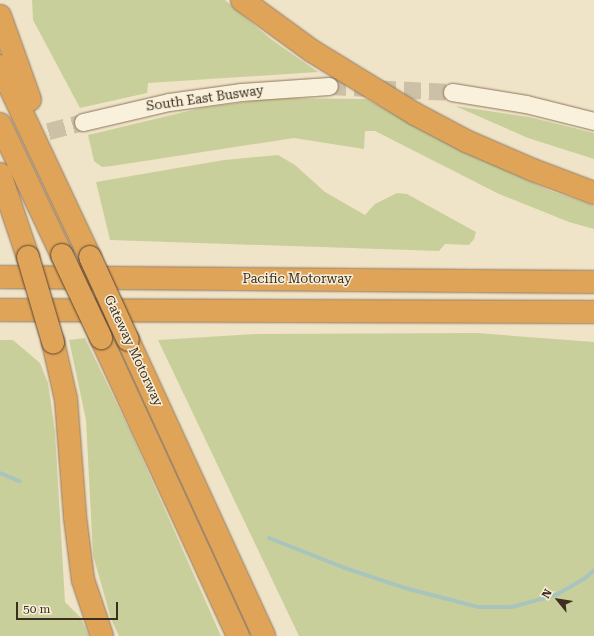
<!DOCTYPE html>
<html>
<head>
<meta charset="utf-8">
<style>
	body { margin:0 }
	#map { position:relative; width:594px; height:636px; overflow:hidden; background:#f0e4c8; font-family:"Roboto Serif",serif }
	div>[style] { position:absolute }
	.green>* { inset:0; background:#c9cf9b }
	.stream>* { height:4px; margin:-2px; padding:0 2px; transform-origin:2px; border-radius:2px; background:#a9c4bc }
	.minor-tunnel>* { height:17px; margin-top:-8.5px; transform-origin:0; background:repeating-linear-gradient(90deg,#ccc0a6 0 17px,transparent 0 25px) }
	.roads { filter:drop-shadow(0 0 1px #8d765c) drop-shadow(0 0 1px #8d765c) }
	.minor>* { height:17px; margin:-8.5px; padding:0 8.5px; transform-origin:8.5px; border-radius:8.5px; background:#faf1dc }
	.highway>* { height:22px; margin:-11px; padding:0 11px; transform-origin:11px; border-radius:11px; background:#e0a458 }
	.bridges { filter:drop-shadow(0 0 1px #5b4430) drop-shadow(0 0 1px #5b4430) }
	.highway-bridge>* { height:22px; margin:-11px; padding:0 11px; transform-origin:11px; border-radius:11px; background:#e0a458 }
	span { translate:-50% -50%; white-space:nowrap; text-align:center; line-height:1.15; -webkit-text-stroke:3px #f7eed8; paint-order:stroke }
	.street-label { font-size:13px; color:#3d2e20 }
	.north { position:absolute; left:538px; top:580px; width:40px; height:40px; -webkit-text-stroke:3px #f7eed8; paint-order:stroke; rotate:300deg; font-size:11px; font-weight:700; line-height:16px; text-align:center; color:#3d2e20 }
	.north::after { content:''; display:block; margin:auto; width:14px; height:18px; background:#3d2e20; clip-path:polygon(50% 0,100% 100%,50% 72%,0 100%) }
	.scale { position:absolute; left:16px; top:602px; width:102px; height:18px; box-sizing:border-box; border:2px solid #3d2e20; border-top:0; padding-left:5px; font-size:12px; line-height:14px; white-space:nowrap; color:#3d2e20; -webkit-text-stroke:3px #f7eed8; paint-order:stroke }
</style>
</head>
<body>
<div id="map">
	<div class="green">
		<i style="clip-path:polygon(32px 0,225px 0,272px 40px,318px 72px,148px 83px,147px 93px,80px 108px,33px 20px)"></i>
		<i style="clip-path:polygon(275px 98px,366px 99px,460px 149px,551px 191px,594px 206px,594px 229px,569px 222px,499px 194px,375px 131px,365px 131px,364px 149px,294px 138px,112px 166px,102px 167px,94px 161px,88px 135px,201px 108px)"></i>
		<i style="clip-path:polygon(455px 106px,529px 117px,594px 133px,594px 159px,528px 138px)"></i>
		<i style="clip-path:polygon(278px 155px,295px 165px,325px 192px,365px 215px,375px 204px,397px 193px,407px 194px,476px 232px,474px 239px,469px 245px,445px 244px,439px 251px,110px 240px,96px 182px,224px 160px)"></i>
		<i style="clip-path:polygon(477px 333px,594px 342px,594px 636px,299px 636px,158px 340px,255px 334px)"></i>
		<i style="clip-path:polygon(85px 338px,130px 431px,221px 636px,119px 636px,111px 619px,93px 555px,86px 420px,69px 340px)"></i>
		<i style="clip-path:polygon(0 340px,13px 340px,40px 363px,48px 383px,55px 432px,65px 602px,81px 618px,89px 636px,0 636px)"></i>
	</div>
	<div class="stream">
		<i style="left:0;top:473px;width:21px;rotate:23deg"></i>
		<i style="left:269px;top:538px;width:82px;rotate:21.5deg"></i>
		<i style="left:345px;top:568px;width:63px;rotate:18.4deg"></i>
		<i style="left:405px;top:588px;width:75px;rotate:14.6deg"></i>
		<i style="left:478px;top:607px;width:34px"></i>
		<i style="left:512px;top:607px;width:46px;rotate:-15.3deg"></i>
		<i style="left:556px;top:595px;width:32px;rotate:-30deg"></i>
		<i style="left:584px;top:579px;width:13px;rotate:-42deg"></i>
	</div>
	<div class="minor-tunnel">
		<i style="left:329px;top:86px;width:123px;rotate:2.8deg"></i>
		<i style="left:0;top:144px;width:86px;rotate:-14.8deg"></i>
	</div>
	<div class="roads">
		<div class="minor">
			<i style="left:452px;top:92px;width:75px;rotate:9.2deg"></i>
			<i style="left:526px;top:104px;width:70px;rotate:14deg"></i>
			<i style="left:83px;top:122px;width:88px;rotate:-13.1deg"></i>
			<i style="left:169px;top:102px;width:73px;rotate:-7.9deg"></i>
			<i style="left:241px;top:92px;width:88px;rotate:-3.9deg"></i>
		</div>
		<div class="highway">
			<i style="left:242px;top:0;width:87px;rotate:36.1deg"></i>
			<i style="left:312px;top:51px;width:121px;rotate:31.5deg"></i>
			<i style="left:415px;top:114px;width:58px;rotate:27.9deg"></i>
			<i style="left:466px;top:141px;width:73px;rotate:23.4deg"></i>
			<i style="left:533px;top:170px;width:65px;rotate:20.7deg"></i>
			<i style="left:0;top:16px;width:89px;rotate:70.3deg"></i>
			<i style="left:0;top:66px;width:211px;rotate:64.8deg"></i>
			<i style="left:0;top:124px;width:145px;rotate:64.7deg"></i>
			<i style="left:0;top:174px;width:88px;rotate:71.4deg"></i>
			<i style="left:0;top:277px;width:594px;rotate:0.48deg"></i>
			<i style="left:0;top:310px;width:594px;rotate:0.19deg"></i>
			<i style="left:101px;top:338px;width:328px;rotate:65.3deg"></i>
			<i style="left:128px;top:340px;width:326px;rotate:65.3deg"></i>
			<i style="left:53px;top:342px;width:58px;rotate:77.2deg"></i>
			<i style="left:66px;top:399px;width:118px;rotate:85.6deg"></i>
			<i style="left:75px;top:517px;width:64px;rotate:82.8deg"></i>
			<i style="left:83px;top:580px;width:59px;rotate:71.3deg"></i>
		</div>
	</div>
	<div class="bridges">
		<div class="highway-bridge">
			<i style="left:62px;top:255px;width:92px;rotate:64.8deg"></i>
			<i style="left:28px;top:257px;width:89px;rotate:73.6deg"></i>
			<i style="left:90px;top:257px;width:91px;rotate:65.4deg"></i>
		</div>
	</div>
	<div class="street-label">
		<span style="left:205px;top:99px;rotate:-8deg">South East Busway</span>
		<span style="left:297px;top:279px">Pacific Motorway</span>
		<span style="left:133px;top:351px;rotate:65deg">Gateway Motorway</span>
	</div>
	<div class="north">N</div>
	<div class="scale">50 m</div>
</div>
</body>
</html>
